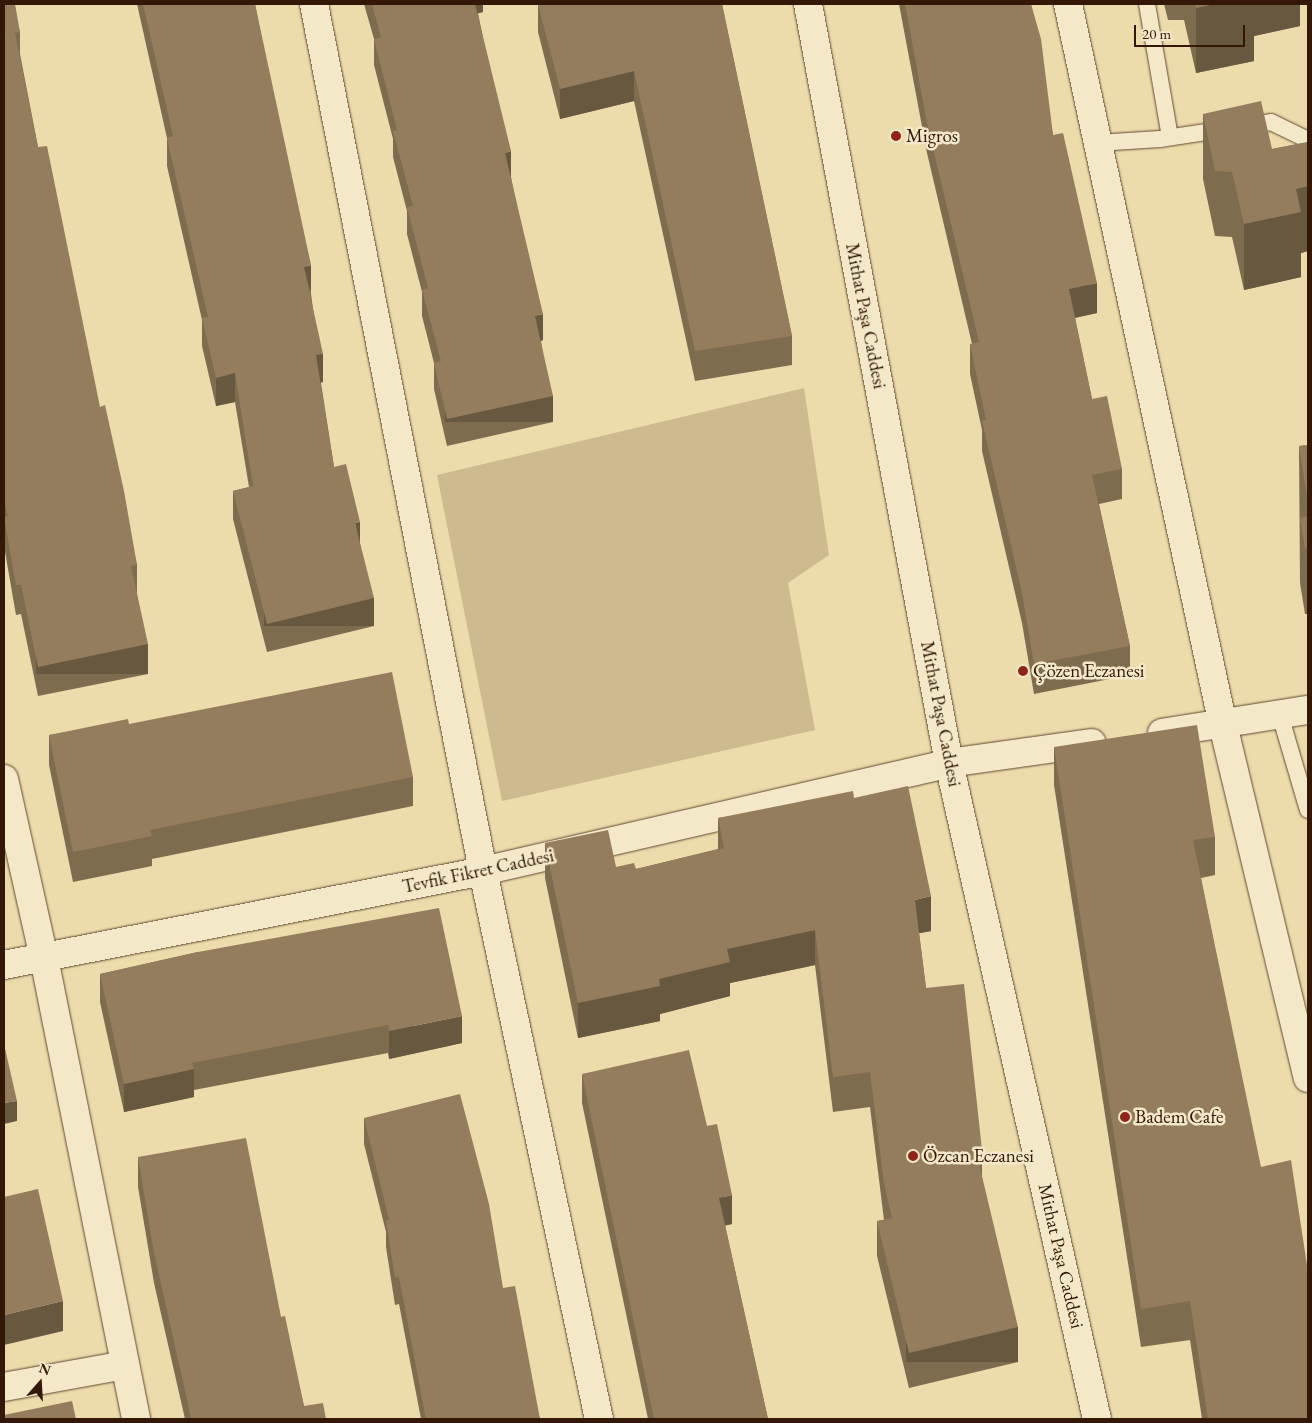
<!DOCTYPE html>
<html>
<head>
<meta charset="utf-8">
<style>
	body { margin:0 }
	#map { position:relative; width:1312px; height:1423px; overflow:hidden; background:#ecdbab; font-family:"EB Garamond",serif }
	div>[style] { position:absolute }
	.green>* { inset:0; background:#cdba8f }
	.roads { filter:drop-shadow(0 0 1px #614930) drop-shadow(0 0 1px #614930) }
	.lane>* { height:16px; margin:-8px; padding:0 8px; transform-origin:8px; border-radius:8px; background:#f3e8c8 }
	.street>* { height:28px; margin:-14px; padding:0 14px; transform-origin:14px; border-radius:14px; background:#f3e8c8 }
	.secondary>* { height:28px; margin:-14px; padding:0 14px; transform-origin:14px; border-radius:14px; background:#f3e8c8 }
	.wall>* { inset:0; background:#7e6c4f }
	.shaded-wall>* { inset:0; background:#675840; transform-origin:0 0 }
	.building>* { inset:0; background:#937d5c }
	.dots>* { width:14px; height:14px; translate:-50% -50%; box-sizing:border-box; border:2px solid #f3e8c8; border-radius:50% }
	span { translate:-50% -50%; white-space:nowrap; text-align:center; line-height:1.15; -webkit-text-stroke:5px #f3e8c8; paint-order:stroke }
	.poi-label { font-size:19px; color:#331807 }
	.left { translate:0 -50%; text-align:left }
	.street-label { font-size:19px; color:#331807 }
	.frame { position:absolute; inset:0; border:5px solid #331807; pointer-events:none }
	.north { position:absolute; left:15px; top:1358px; width:50px; height:50px; -webkit-text-stroke:4px #f3e8c8; paint-order:stroke; rotate:19deg; font-size:14px; font-weight:700; line-height:20px; text-align:center; color:#331807 }
	.north::after { content:''; display:block; margin:auto; width:18px; height:22px; background:#331807; clip-path:polygon(50% 0,100% 100%,50% 72%,0 100%) }
	.scale { position:absolute; left:1134px; top:25px; width:111px; height:22px; box-sizing:border-box; border:2px solid #331807; border-top:0; padding-left:6px; font-size:15px; line-height:18px; white-space:nowrap; color:#331807; -webkit-text-stroke:4px #f3e8c8; paint-order:stroke }
</style>
</head>
<body>
<div id="map">
	<div class="green">
		<i style="clip-path:polygon(804px 388px,829px 555px,788px 583px,815px 730px,502px 801px,437px 475px)"></i>
	</div>
	<div class="roads">
		<div class="lane">
			<i style="left:1147px;top:4px;width:135px;rotate:80.2deg"></i>
			<i style="left:1097px;top:143px;width:63px;rotate:-3.6deg"></i>
			<i style="left:1160px;top:139px;width:112px;rotate:-8.7deg"></i>
			<i style="left:1271px;top:122px;width:41px;rotate:25.9deg"></i>
			<i style="left:1280px;top:715px;width:99px;rotate:73.6deg"></i>
		</div>
		<div class="street">
			<i style="left:314px;top:4px;width:883px;rotate:78.97deg"></i>
			<i style="left:483px;top:871px;width:560px;rotate:78.05deg"></i>
			<i style="left:1068px;top:4px;width:737px;rotate:77.87deg"></i>
			<i style="left:1223px;top:725px;width:363px;rotate:76.5deg"></i>
			<i style="left:4px;top:779px;width:183px;rotate:77.4deg"></i>
			<i style="left:44px;top:958px;width:470px;rotate:78.7deg"></i>
			<i style="left:4px;top:1387px;width:123px;rotate:-10.3deg"></i>
		</div>
		<div class="secondary">
			<i style="left:808px;top:4px;width:772px;rotate:79.48deg"></i>
			<i style="left:949px;top:763px;width:672px;rotate:77.29deg"></i>
			<i style="left:1162px;top:733px;width:148px;rotate:-9deg"></i>
			<i style="left:4px;top:965px;width:488px;rotate:-11.1deg"></i>
			<i style="left:483px;top:871px;width:478px;rotate:-13deg"></i>
			<i style="left:949px;top:763px;width:144px;rotate:-8deg"></i>
		</div>
	</div>
	<div class="wall">
		<i style="clip-path:polygon(4px 4px,20px 32px,20px 54px,38px 147px,137px 565px,137px 594px,148px 674px,38px 696px,21px 614px,16px 615px,4px 546px)"></i>
		<i style="clip-path:polygon(137px 4px,255px 4px,311px 294px,323px 382px,321px 383px,334px 467px,360px 544px,374px 626px,267px 652px,233px 519px,233px 491px,249px 487px,235px 402px,216px 406px,202px 346px,202px 320px,167px 166px,167px 138px)"></i>
		<i style="clip-path:polygon(364px 4px,483px 4px,483px 12px,478px 13px,511px 177px,543px 340px,541px 341px,553px 422px,447px 446px,434px 389px,434px 363px,422px 316px,422px 292px,407px 234px,407px 211px,393px 157px,393px 139px,374px 65px,374px 39px)"></i>
		<i style="clip-path:polygon(538px 4px,722px 4px,792px 336px,792px 365px,695px 381px,634px 101px,560px 119px,538px 32px)"></i>
		<i style="clip-path:polygon(899px 4px,1031px 4px,1053px 135px,1097px 313px,1075px 318px,1092px 399px,1122px 469px,1122px 499px,1099px 504px,1130px 646px,1130px 675px,1034px 694px,1022px 623px,982px 451px,982px 430px,970px 374px,970px 344px,972px 344px,927px 153px)"></i>
		<i style="clip-path:polygon(1164px 4px,1300px 4px,1300px 26px,1254px 36px,1254px 61px,1196px 73px,1184px 20px,1168px 20px)"></i>
		<i style="clip-path:polygon(1203px 114px,1272px 149px,1308px 142px,1308px 251px,1301px 253px,1301px 277px,1244px 290px,1232px 237px,1215px 236px,1203px 179px)"></i>
		<i style="clip-path:polygon(1308px 445px,1308px 614px,1305px 614px,1300px 583px,1299px 446px)"></i>
		<i style="clip-path:polygon(129px 724px,413px 777px,413px 806px,152px 859px,152px 866px,73px 882px,49px 765px,49px 735px)"></i>
		<i style="clip-path:polygon(1054px 747px,1215px 837px,1215px 875px,1201px 878px,1308px 1419px,1202px 1419px,1190px 1340px,1141px 1347px,1054px 785px)"></i>
		<i style="clip-path:polygon(854px 798px,931px 931px,919px 933px,926px 988px,982px 1150px,982px 1178px,1018px 1362px,909px 1388px,877px 1256px,877px 1221px,884px 1220px,870px 1107px,833px 1112px,815px 965px,730px 983px,730px 996px,660px 1014px,660px 1021px,578px 1038px,545px 878px,545px 843px,616px 867px,636px 869px,718px 849px,718px 818px)"></i>
		<i style="clip-path:polygon(198px 952px,462px 1043px,389px 1059px,388px 1053px,194px 1090px,194px 1097px,124px 1112px,100px 1002px,100px 974px)"></i>
		<i style="clip-path:polygon(582px 1074px,707px 1126px,732px 1224px,725px 1225px,768px 1419px,648px 1419px,582px 1103px)"></i>
		<i style="clip-path:polygon(364px 1118px,503px 1288px,540px 1419px,421px 1419px,399px 1304px,395px 1305px,386px 1247px,386px 1232px,364px 1144px)"></i>
		<i style="clip-path:polygon(138px 1157px,281px 1317px,304px 1406px,326px 1419px,185px 1419px,154px 1283px,138px 1187px)"></i>
	</div>
	<div class="shaded-wall">
		<i style="clip-path:polygon(472px 4px,483px 4px,483px 12px,472px 15px)"></i>
		<i style="clip-path:polygon(1215px 4px,1300px 4px,1300px 26px,1254px 36px,1254px 61px,1196px 73px,1196px 8px)"></i>
		<i style="clip-path:polygon(634px 71px,634px 101px,560px 119px,560px 89px)"></i>
		<i style="clip-path:polygon(511px 151px,511px 177px,505px 179px,505px 153px)"></i>
		<i style="clip-path:polygon(1308px 186px,1308px 251px,1301px 253px,1301px 277px,1244px 290px,1244px 224px,1296px 189px)"></i>
		<i style="clip-path:polygon(311px 265px,311px 294px,304px 267px)"></i>
		<i style="clip-path:polygon(1097px 283px,1097px 313px,1069px 319px,1069px 289px)"></i>
		<i style="clip-path:polygon(543px 314px,543px 340px,535px 342px,535px 316px)"></i>
		<i style="left:323px;top:354px;width:28px;height:7px;rotate:90deg"></i>
		<i style="clip-path:polygon(235px 373px,235px 402px,216px 406px,216px 378px)"></i>
		<i style="left:553px;top:396px;width:26px;height:108px;rotate:90deg"></i>
		<i style="clip-path:polygon(360px 522px,360px 550px,355px 523px)"></i>
		<i style="left:374px;top:598px;width:28px;height:110px;rotate:90deg"></i>
		<i style="left:148px;top:644px;width:30px;height:112px;rotate:90deg"></i>
		<i style="clip-path:polygon(931px 896px,931px 931px,915px 934px,915px 900px)"></i>
		<i style="clip-path:polygon(815px 930px,815px 965px,730px 983px,730px 996px,660px 1014px,660px 1021px,578px 1038px,578px 1003px,659px 979px,727px 949px)"></i>
		<i style="clip-path:polygon(462px 1016px,462px 1043px,389px 1059px,389px 1031px)"></i>
		<i style="clip-path:polygon(194px 1069px,194px 1097px,124px 1112px,124px 1084px)"></i>
		<i style="clip-path:polygon(17px 1101px,17px 1121px,4px 1124px,4px 1103px)"></i>
		<i style="clip-path:polygon(732px 1195px,732px 1224px,719px 1227px,719px 1198px)"></i>
		<i style="clip-path:polygon(63px 1301px,63px 1331px,4px 1345px,4px 1315px)"></i>
		<i style="left:1018px;top:1327px;width:35px;height:112px;rotate:90deg"></i>
	</div>
	<div class="building">
		<i style="clip-path:polygon(4px 4px,15px 4px,20px 32px,15px 33px,38px 147px,47px 146px,100px 407px,105px 405px,124px 491px,137px 565px,131px 566px,148px 644px,38px 667px,21px 585px,16px 585px,4px 517px,8px 516px,4px 499px)"></i>
		<i style="clip-path:polygon(143px 4px,255px 4px,311px 265px,304px 267px,323px 354px,316px 355px,334px 467px,346px 464px,360px 522px,355px 523px,374px 598px,267px 624px,233px 491px,253px 486px,235px 373px,216px 378px,202px 318px,208px 317px,167px 138px,173px 136px)"></i>
		<i style="clip-path:polygon(372px 4px,475px 4px,511px 151px,505px 153px,543px 314px,535px 316px,553px 396px,447px 419px,434px 363px,441px 361px,422px 290px,428px 288px,407px 207px,413px 206px,393px 131px,397px 130px,374px 39px,381px 37px)"></i>
		<i style="clip-path:polygon(538px 4px,722px 4px,792px 336px,695px 351px,634px 71px,560px 89px)"></i>
		<i style="clip-path:polygon(905px 4px,1031px 4px,1041px 39px,1053px 135px,1063px 133px,1097px 283px,1069px 289px,1092px 399px,1107px 396px,1122px 469px,1092px 475px,1130px 646px,1034px 664px,1022px 593px,982px 421px,986px 420px,970px 344px,979px 342px,927px 123px)"></i>
		<i style="clip-path:polygon(1195px 4px,1215px 4px,1196px 8px)"></i>
		<i style="clip-path:polygon(1261px 101px,1272px 149px,1308px 142px,1308px 186px,1296px 189px,1301px 212px,1244px 224px,1232px 172px,1215px 171px,1203px 114px)"></i>
		<i style="clip-path:polygon(1308px 445px,1308px 504px,1299px 446px)"></i>
		<i style="clip-path:polygon(1308px 516px,1308px 549px,1305px 549px,1300px 518px)"></i>
		<i style="clip-path:polygon(392px 672px,413px 777px,150px 830px,152px 836px,73px 852px,49px 735px,128px 719px,129px 724px)"></i>
		<i style="clip-path:polygon(1197px 725px,1215px 837px,1193px 840px,1261px 1167px,1291px 1160px,1308px 1272px,1308px 1419px,1208px 1419px,1190px 1301px,1141px 1309px,1054px 747px)"></i>
		<i style="clip-path:polygon(908px 786px,931px 896px,915px 900px,926px 988px,964px 984px,982px 1150px,976px 1151px,1018px 1327px,909px 1353px,877px 1221px,892px 1218px,884px 1184px,870px 1072px,833px 1077px,815px 930px,727px 949px,730px 962px,659px 979px,660px 986px,578px 1003px,545px 843px,608px 830px,616px 867px,634px 863px,636px 869px,724px 848px,718px 818px,853px 791px,854px 798px)"></i>
		<i style="clip-path:polygon(439px 908px,462px 1016px,389px 1031px,388px 1025px,192px 1063px,194px 1069px,124px 1084px,100px 974px,198px 952px)"></i>
		<i style="clip-path:polygon(4px 1044px,17px 1101px,4px 1103px)"></i>
		<i style="clip-path:polygon(689px 1050px,707px 1126px,717px 1124px,732px 1195px,719px 1198px,768px 1419px,654px 1419px,582px 1074px)"></i>
		<i style="clip-path:polygon(460px 1094px,489px 1204px,503px 1288px,515px 1286px,540px 1419px,426px 1419px,399px 1277px,395px 1278px,386px 1220px,389px 1220px,364px 1118px)"></i>
		<i style="clip-path:polygon(246px 1138px,281px 1317px,285px 1316px,304px 1406px,323px 1403px,326px 1419px,191px 1419px,188px 1404px,154px 1253px,138px 1157px)"></i>
		<i style="clip-path:polygon(38px 1189px,63px 1301px,4px 1315px,4px 1197px)"></i>
		<i style="clip-path:polygon(72px 1401px,76px 1419px,4px 1419px,4px 1415px)"></i>
	</div>
	<div class="dots">
		<i style="left:896px;top:136px;background:#8f2418"></i>
		<i style="left:1023px;top:671px;background:#8f2418"></i>
		<i style="left:1125px;top:1117px;background:#8f2418"></i>
		<i style="left:913px;top:1156px;background:#8f2418"></i>
	</div>
	<div class="poi-label">
		<span class="left" style="left:906px;top:136px">Migros</span>
		<span class="left" style="left:1033px;top:671px">Çözen Eczanesi</span>
		<span class="left" style="left:1135px;top:1117px">Badem Cafe</span>
		<span class="left" style="left:923px;top:1156px">Özcan Eczanesi</span>
	</div>
	<div class="street-label">
		<span style="left:866px;top:316px;rotate:79deg">Mithat Paşa Caddesi</span>
		<span style="left:941px;top:714px;rotate:79deg">Mithat Paşa Caddesi</span>
		<span style="left:478px;top:871px;rotate:-12deg">Tevfik Fikret Caddesi</span>
		<span style="left:1061px;top:1256px;rotate:77deg">Mithat Paşa Caddesi</span>
	</div>
	<div class="frame"></div>
	<div class="north">N</div>
	<div class="scale">20 m</div>
</div>
</body>
</html>
